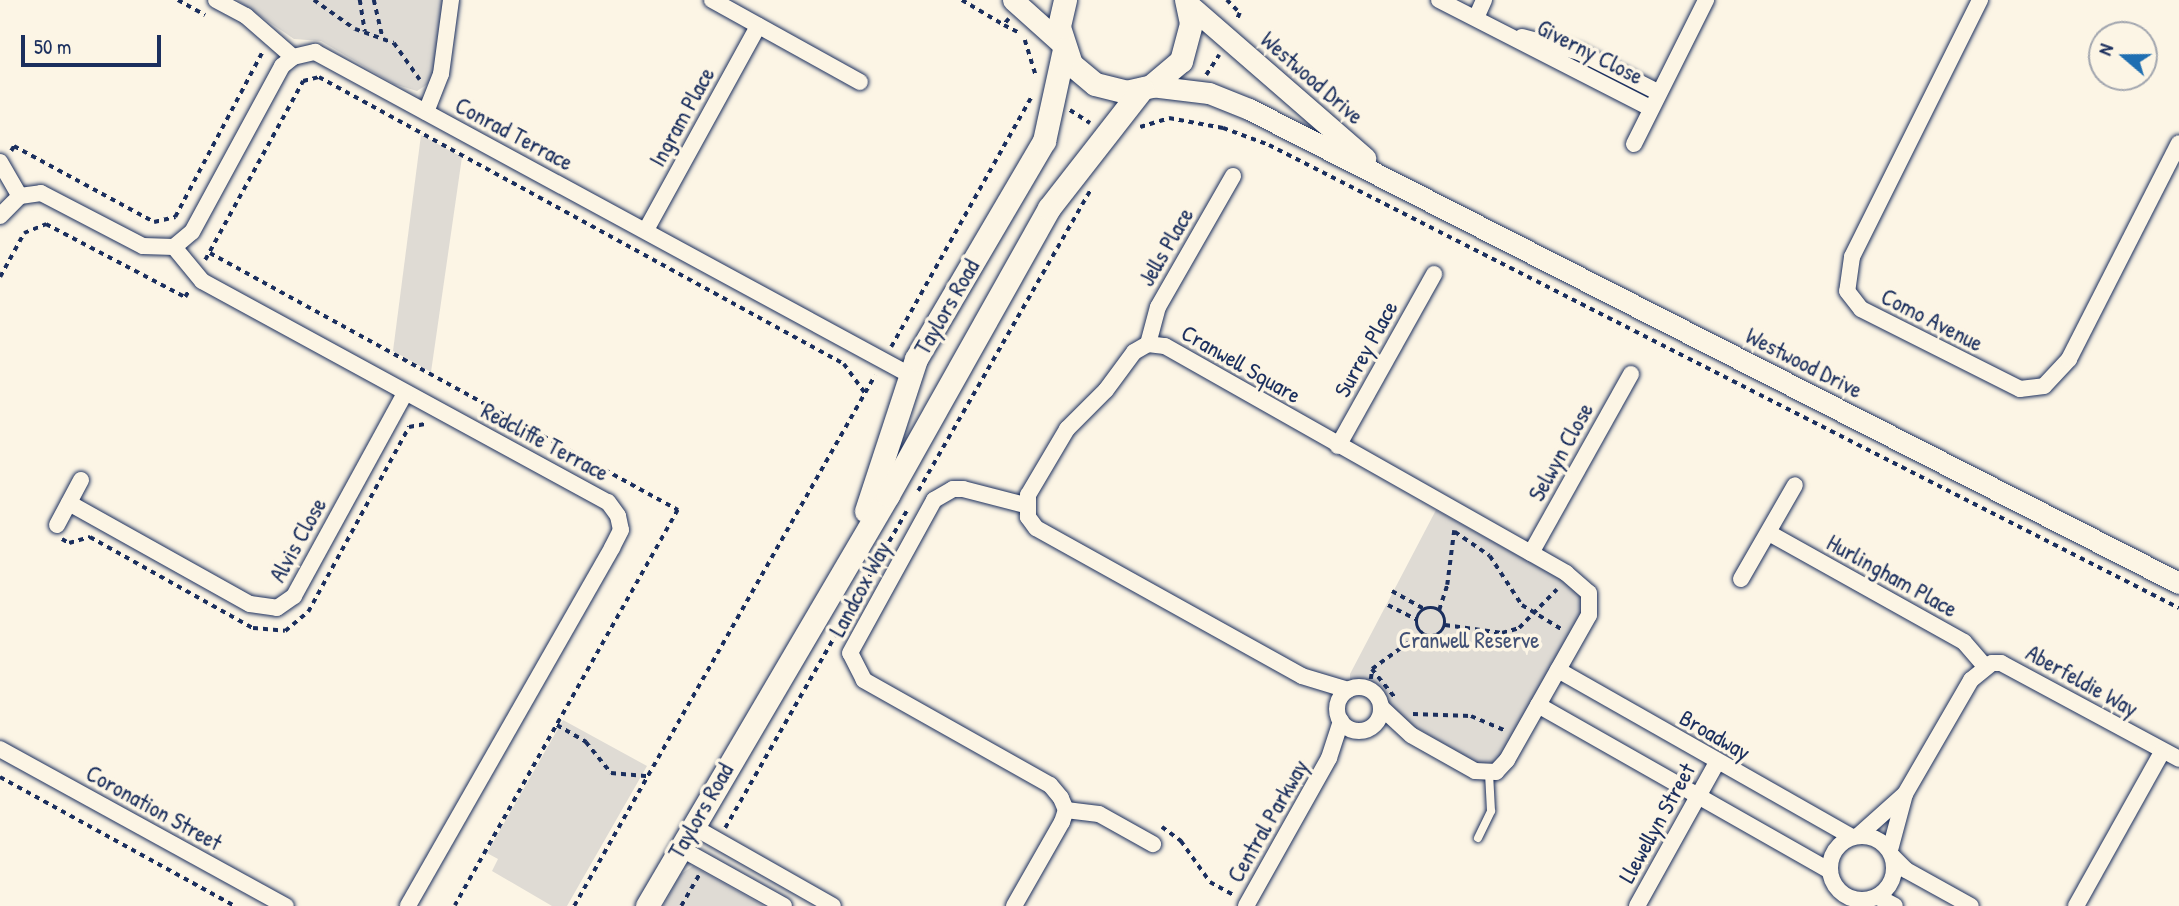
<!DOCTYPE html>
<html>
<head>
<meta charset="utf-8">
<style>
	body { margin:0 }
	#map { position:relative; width:2179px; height:906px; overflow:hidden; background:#fcf5e5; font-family:"Patrick Hand",sans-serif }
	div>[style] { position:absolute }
	.green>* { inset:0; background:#dfdbd4 }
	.path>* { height:3.5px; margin-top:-1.75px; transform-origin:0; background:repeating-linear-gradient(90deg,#1b2f5e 0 5px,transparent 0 10px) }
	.path>.ring { margin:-1.75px; padding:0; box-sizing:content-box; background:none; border:3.5px solid #1b2f5e; border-radius:50% }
	.roads { filter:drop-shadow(0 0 2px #1b2f5e) drop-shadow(0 0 2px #1b2f5e) }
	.service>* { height:8px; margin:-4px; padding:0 4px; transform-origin:4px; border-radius:4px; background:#fcf5e5 }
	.minor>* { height:16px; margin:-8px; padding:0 8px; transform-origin:8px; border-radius:8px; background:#fcf5e5 }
	.minor>.ring { margin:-8px; padding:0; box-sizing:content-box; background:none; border:16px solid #fcf5e5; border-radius:50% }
	.tertiary>* { height:21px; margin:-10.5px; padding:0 10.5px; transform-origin:10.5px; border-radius:10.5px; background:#fcf5e5 }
	.secondary>* { height:23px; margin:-11.5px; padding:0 11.5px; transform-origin:11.5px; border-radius:11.5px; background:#fcf5e5 }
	span { translate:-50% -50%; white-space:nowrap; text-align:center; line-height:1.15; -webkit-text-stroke:7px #fcf5e5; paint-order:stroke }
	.street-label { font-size:23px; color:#1b2f5e }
	.park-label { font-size:23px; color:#425176 }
	.north { position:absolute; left:2088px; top:21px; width:70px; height:70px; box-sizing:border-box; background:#fcf5e5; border:2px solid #a2a6af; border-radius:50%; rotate:290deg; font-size:19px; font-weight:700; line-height:28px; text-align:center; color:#1b2f5e }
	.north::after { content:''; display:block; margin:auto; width:24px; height:32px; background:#1f6fb2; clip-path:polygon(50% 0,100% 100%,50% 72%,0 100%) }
	.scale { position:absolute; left:21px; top:35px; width:140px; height:32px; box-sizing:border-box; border:4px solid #1b2f5e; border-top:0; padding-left:9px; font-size:21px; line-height:24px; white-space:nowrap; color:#1b2f5e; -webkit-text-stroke:5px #fcf5e5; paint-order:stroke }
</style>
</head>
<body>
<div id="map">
	<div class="green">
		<i style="clip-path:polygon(237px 0,448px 0,437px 78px,417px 91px,394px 84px,321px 41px,294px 39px)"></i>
		<i style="clip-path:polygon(421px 135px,462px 157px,431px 372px,393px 351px)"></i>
		<i style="clip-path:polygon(1436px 510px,1573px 586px,1585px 602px,1584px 618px,1495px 765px,1479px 764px,1403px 720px,1374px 684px,1350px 684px,1350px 674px)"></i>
		<i style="clip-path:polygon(563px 720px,647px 766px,567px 906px,552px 906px,492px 871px,498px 859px,487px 853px)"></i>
		<i style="clip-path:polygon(693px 866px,764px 906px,663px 906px,681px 874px)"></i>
	</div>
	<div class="path">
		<i style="left:178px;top:0;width:31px;rotate:29deg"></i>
		<i style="left:314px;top:0;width:50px;rotate:35.3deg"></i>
		<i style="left:355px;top:29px;width:41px;rotate:19.7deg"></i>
		<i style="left:394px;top:43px;width:45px;rotate:54.9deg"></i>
		<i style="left:360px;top:0;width:32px;rotate:81deg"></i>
		<i style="left:374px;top:0;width:36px;rotate:77deg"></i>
		<i style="left:962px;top:0;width:49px;rotate:30.8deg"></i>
		<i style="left:1227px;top:0;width:18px;rotate:45deg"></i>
		<i style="left:1240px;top:13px;width:8px;rotate:113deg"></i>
		<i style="left:1009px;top:19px;width:8px;rotate:130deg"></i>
		<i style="left:1004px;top:25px;width:16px;rotate:27deg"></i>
		<i style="left:1025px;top:40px;width:37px;rotate:73deg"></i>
		<i style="left:1206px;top:75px;width:24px;rotate:-57deg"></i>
		<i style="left:1070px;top:110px;width:24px;rotate:33deg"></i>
		<i style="left:1140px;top:127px;width:30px;rotate:-17deg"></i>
		<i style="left:1169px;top:118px;width:55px;rotate:10.5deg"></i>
		<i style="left:1223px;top:128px;width:49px;rotate:20.3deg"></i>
		<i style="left:1269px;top:145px;width:1021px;rotate:26.97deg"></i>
		<i style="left:11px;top:151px;width:6px;rotate:-59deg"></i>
		<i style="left:14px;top:146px;width:159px;rotate:28.5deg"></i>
		<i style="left:154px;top:222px;width:22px;rotate:-13deg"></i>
		<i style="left:175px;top:217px;width:186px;rotate:-62.1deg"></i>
		<i style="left:210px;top:253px;width:534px;rotate:28.77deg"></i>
		<i style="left:678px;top:510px;width:454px;rotate:119.4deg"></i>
		<i style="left:205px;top:260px;width:204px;rotate:-61.3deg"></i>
		<i style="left:303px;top:81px;width:16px;rotate:-14deg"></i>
		<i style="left:319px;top:77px;width:598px;rotate:28.66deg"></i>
		<i style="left:844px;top:364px;width:36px;rotate:54deg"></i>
		<i style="left:0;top:277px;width:50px;rotate:-61.4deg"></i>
		<i style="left:24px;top:233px;width:24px;rotate:-22deg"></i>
		<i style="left:46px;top:224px;width:157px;rotate:27.7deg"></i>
		<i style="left:185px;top:297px;width:6px;rotate:-59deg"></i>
		<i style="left:891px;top:347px;width:286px;rotate:-60.7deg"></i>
		<i style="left:918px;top:491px;width:346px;rotate:-60.2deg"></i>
		<i style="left:1455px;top:532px;width:42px;rotate:34.4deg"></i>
		<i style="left:1490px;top:556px;width:59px;rotate:56.9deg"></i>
		<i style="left:1522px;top:605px;width:48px;rotate:31.4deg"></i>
		<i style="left:62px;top:539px;width:8px;rotate:30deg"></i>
		<i style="left:69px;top:543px;width:22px;rotate:-16deg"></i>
		<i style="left:90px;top:537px;width:187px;rotate:29.2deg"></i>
		<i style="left:253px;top:628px;width:32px;rotate:5deg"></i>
		<i style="left:285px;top:631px;width:30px;rotate:-40deg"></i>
		<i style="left:308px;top:612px;width:211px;rotate:-61.4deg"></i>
		<i style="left:409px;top:427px;width:16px;rotate:-11deg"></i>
		<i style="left:1392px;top:591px;width:37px;rotate:29deg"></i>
		<i style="left:1388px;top:605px;width:33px;rotate:27deg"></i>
		<i class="ring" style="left:1417px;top:608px;width:24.5px;height:24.5px"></i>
		<i style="left:1439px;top:610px;width:26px;rotate:-72deg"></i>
		<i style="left:1447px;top:585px;width:55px;rotate:-82.7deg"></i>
		<i style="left:1445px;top:625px;width:58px;rotate:8deg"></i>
		<i style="left:1502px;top:633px;width:18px;rotate:-16deg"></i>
		<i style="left:1519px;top:628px;width:54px;rotate:-45.7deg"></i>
		<i style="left:1372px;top:669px;width:36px;rotate:51deg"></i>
		<i style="left:1372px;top:669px;width:63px;rotate:-36deg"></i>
		<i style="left:1369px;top:689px;width:20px;rotate:-81deg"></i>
		<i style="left:1413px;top:714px;width:58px;rotate:2deg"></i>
		<i style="left:1471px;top:716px;width:38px;rotate:23deg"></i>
		<i style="left:557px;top:725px;width:34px;rotate:30deg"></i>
		<i style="left:586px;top:742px;width:40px;rotate:51deg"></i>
		<i style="left:611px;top:773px;width:37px;rotate:5deg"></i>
		<i style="left:0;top:777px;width:268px;rotate:28.8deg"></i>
		<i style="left:1162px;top:827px;width:24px;rotate:36deg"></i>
		<i style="left:1181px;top:841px;width:50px;rotate:54.7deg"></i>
		<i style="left:1210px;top:882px;width:26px;rotate:29deg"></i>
		<i style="left:725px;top:828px;width:366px;rotate:-60.2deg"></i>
		<i style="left:574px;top:906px;width:610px;rotate:-60.45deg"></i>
		<i style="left:681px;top:906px;width:36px;rotate:-60deg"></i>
	</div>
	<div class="roads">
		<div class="service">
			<i style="left:1478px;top:838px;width:30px;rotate:-64deg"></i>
			<i style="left:1491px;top:811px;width:37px;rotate:-93deg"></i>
		</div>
		<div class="minor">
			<i style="left:216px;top:0;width:34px;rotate:28deg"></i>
			<i style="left:246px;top:16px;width:62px;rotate:41.1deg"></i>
			<i style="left:712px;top:0;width:169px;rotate:29deg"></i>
			<i style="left:1439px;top:0;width:237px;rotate:27.1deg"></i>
			<i style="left:1980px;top:0;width:287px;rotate:116.5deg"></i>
			<i style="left:1852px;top:257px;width:34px;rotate:98deg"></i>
			<i style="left:1847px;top:291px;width:23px;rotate:52deg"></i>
			<i style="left:1861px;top:309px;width:178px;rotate:26.7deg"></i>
			<i style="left:2020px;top:389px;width:24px;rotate:-7deg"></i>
			<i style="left:2044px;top:386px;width:37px;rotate:-47deg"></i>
			<i style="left:2069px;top:359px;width:242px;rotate:-63deg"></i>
			<i style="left:1476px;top:18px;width:20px;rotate:-66deg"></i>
			<i style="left:1522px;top:37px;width:59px;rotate:14.7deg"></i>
			<i style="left:1579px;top:52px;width:89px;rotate:26.9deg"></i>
			<i style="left:426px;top:112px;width:41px;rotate:-68.5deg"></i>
			<i style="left:441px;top:74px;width:75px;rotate:-82.3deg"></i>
			<i style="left:1634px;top:144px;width:161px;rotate:-63.4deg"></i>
			<i style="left:0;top:162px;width:39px;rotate:60deg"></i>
			<i style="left:0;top:216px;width:28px;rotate:-45deg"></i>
			<i style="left:20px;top:196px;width:21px;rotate:-8deg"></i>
			<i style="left:41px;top:193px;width:115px;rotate:27.5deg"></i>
			<i style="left:143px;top:246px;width:31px;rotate:2deg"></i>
			<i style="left:174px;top:247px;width:23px;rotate:-40deg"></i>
			<i style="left:192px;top:232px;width:189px;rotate:-61.5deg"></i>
			<i style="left:282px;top:66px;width:14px;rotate:-39deg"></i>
			<i style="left:293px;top:57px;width:23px;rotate:-13deg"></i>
			<i style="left:315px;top:52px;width:677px;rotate:28.5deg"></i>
			<i style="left:646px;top:230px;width:233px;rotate:-61.2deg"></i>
			<i style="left:174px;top:247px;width:44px;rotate:50.5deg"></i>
			<i style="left:202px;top:281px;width:462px;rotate:28.6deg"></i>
			<i style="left:608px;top:502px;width:17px;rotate:54deg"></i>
			<i style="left:618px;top:516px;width:14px;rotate:78deg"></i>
			<i style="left:621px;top:530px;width:20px;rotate:117deg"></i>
			<i style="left:612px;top:548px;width:412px;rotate:119.7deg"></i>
			<i style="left:1148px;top:344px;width:38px;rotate:-75deg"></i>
			<i style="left:1158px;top:307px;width:151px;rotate:-60.2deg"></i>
			<i style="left:1338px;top:446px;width:197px;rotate:-60.8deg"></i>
			<i style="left:69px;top:503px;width:207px;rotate:29.2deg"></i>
			<i style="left:250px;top:604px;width:27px;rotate:8deg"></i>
			<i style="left:277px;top:608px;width:21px;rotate:-35deg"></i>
			<i style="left:294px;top:596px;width:231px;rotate:-61.3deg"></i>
			<i style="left:57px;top:525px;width:51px;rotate:-61.9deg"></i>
			<i style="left:1769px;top:533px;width:223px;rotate:29.2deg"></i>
			<i style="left:1964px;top:642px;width:33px;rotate:49deg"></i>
			<i style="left:1531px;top:553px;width:205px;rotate:-60.8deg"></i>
			<i style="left:1741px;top:579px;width:108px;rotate:-60.1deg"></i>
			<i style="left:1558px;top:670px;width:338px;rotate:29.6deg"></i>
			<i class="ring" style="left:1337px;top:687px;width:28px;height:28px"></i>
			<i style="left:1348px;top:690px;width:48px;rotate:-163.1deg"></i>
			<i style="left:1302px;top:676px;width:304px;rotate:-150.9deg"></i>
			<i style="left:1036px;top:528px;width:14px;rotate:-126deg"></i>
			<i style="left:1028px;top:517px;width:22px;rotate:-90deg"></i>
			<i style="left:1028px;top:495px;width:77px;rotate:-59.4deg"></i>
			<i style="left:1067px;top:429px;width:55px;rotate:-45deg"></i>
			<i style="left:1106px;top:390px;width:47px;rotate:-53.6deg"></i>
			<i style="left:1134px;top:352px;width:16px;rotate:-30deg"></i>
			<i style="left:1148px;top:344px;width:17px;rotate:7deg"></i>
			<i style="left:1165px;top:346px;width:461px;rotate:29.5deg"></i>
			<i style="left:1566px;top:573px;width:30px;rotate:41deg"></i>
			<i style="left:1589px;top:593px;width:22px;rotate:90deg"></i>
			<i style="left:1589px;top:615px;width:167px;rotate:119.5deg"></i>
			<i style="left:1507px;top:760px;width:16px;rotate:133deg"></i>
			<i style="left:1496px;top:772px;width:21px;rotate:-177deg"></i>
			<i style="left:1475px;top:771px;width:73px;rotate:-150.6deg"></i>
			<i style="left:1411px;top:735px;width:41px;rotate:-137deg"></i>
			<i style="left:1538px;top:705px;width:336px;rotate:29.6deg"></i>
			<i style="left:0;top:749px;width:326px;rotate:28.8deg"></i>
			<i style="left:1066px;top:810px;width:33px;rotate:7deg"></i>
			<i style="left:1099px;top:814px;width:62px;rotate:29.1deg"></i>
			<i style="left:692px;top:826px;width:162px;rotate:29.6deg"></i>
			<i class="ring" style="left:1830px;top:836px;width:48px;height:48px"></i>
			<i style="left:1858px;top:836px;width:63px;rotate:-41.8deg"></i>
			<i style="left:1905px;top:794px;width:132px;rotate:-59.9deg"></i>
			<i style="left:1971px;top:680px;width:27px;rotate:-39deg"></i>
			<i style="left:1992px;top:663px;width:9px"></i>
			<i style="left:2001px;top:663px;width:202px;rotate:28.3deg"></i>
			<i style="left:680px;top:848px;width:119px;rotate:29.1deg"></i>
			<i style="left:1890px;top:850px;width:58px;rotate:-75deg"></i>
			<i style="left:1893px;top:857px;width:18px;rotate:45deg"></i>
			<i style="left:1906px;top:870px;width:74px;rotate:29deg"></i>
			<i style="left:1878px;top:897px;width:19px;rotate:28deg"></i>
			<i style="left:1014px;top:906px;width:97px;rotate:-60.3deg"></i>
			<i style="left:1062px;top:822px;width:13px;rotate:-72deg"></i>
			<i style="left:1066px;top:810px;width:13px;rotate:-113deg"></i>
			<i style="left:1061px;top:798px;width:17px;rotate:-130deg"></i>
			<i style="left:1050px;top:785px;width:214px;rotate:-150.6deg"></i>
			<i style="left:864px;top:680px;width:30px;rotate:-117deg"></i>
			<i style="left:850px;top:653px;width:175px;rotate:-61.2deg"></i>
			<i style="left:934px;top:500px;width:22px;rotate:-30deg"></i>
			<i style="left:953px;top:489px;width:10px"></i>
			<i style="left:963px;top:489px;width:64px;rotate:14.5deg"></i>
			<i style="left:1246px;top:906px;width:170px;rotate:-60.7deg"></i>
			<i style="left:1329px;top:758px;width:39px;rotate:-72deg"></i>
			<i style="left:1637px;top:906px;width:165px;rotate:-60.9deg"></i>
			<i style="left:2076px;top:906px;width:176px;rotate:-60.8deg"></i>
		</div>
		<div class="tertiary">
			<i style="left:1013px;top:0;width:64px;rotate:41.9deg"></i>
			<i style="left:1188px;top:4px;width:235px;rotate:41deg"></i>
			<i style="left:1151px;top:86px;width:58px;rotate:6.9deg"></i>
			<i style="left:1209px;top:93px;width:43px;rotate:21.8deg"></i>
			<i style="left:1249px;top:109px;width:1044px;rotate:27.01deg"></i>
		</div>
		<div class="secondary">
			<i style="left:1065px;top:0;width:28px;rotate:103deg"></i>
			<i style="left:1059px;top:27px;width:39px;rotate:72deg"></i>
			<i style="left:1071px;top:64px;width:31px;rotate:40deg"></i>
			<i style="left:1095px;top:84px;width:32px;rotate:14deg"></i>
			<i style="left:1126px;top:92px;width:26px;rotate:-13deg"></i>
			<i style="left:1151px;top:86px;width:39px;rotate:-40deg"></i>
			<i style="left:1181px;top:61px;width:39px;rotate:-75deg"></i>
			<i style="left:1191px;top:23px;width:24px;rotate:-102deg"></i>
			<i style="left:866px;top:511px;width:160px;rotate:-71.8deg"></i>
			<i style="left:916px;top:359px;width:253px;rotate:-59.6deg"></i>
			<i style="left:1044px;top:141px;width:94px;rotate:-77.7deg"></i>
			<i style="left:647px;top:906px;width:476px;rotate:-59.6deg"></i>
			<i style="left:888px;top:495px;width:329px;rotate:-60.7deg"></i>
			<i style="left:1049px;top:208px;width:151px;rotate:-52deg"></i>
		</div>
	</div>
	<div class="street-label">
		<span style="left:1590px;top:52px;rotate:27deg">Giverny Close</span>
		<span style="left:1312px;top:78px;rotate:41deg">Westwood Drive</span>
		<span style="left:682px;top:117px;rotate:-61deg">Ingram Place</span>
		<span style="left:514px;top:134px;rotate:28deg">Conrad Terrace</span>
		<span style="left:1166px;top:247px;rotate:-60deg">Jells Place</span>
		<span style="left:947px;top:307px;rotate:-60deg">Taylors Road</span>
		<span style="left:1932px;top:320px;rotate:27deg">Como Avenue</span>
		<span style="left:1366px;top:349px;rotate:-61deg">Surrey Place</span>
		<span style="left:1804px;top:363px;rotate:27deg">Westwood Drive</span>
		<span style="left:1241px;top:364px;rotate:30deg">Cranwell Square</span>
		<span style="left:545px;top:442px;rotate:28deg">Redcliffe Terrace</span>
		<span style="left:1561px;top:452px;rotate:-61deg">Selwyn Close</span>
		<span style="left:298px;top:540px;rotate:-61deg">Alvis Close</span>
		<span style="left:1892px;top:576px;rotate:29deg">Hurlingham Place</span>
		<span style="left:860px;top:589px;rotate:-62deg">Landcox Way</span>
		<span style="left:2082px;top:681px;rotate:29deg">Aberfeldie Way</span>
		<span style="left:1715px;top:735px;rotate:30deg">Broadway</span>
		<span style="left:154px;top:808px;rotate:29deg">Coronation Street</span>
		<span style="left:701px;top:811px;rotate:-60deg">Taylors Road</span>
		<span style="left:1268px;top:821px;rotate:-60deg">Central Parkway</span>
		<span style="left:1657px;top:823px;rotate:-61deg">Llewellyn Street</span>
	</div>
	<div class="park-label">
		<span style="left:1469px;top:640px">Cranwell Reserve</span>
	</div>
	<div class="north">N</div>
	<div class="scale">50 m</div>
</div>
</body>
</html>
